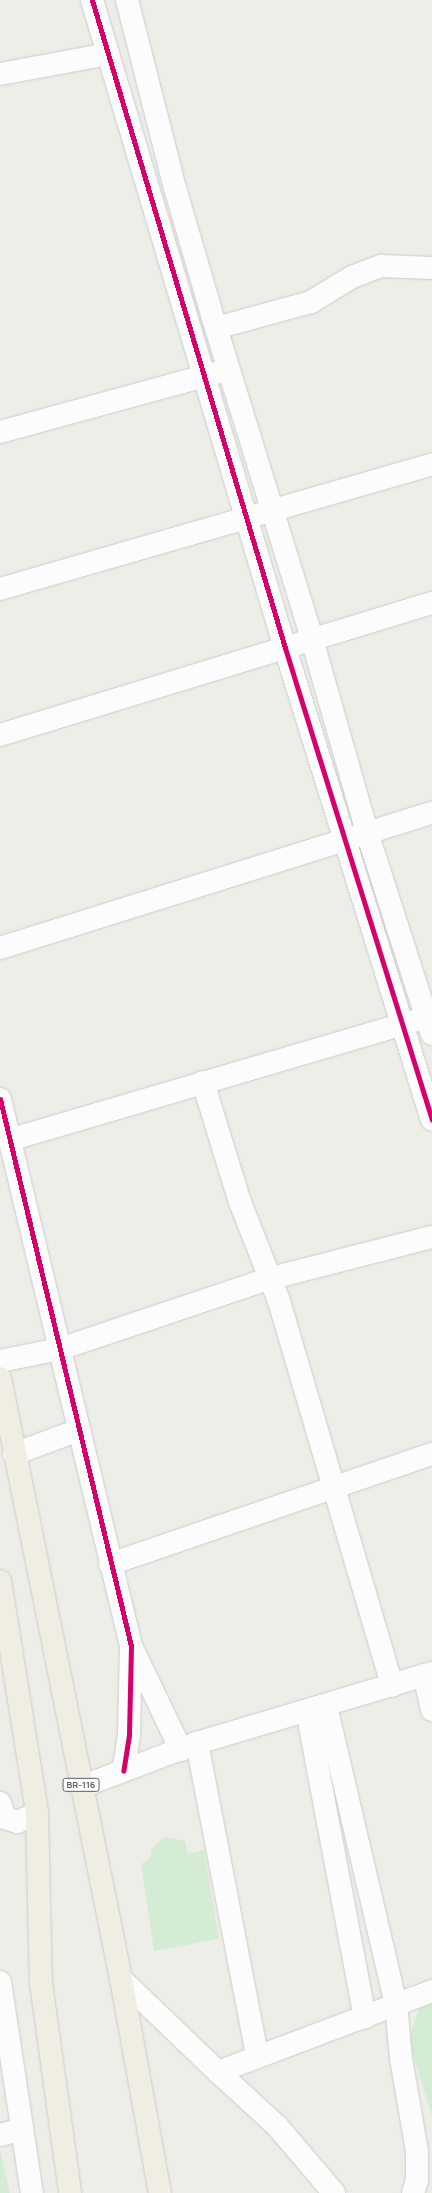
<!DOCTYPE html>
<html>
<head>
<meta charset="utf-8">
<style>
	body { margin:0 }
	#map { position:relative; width:432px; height:2193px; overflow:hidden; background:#eeeee9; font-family:Manrope,sans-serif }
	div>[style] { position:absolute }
	.green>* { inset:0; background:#d5ecd4 }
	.roads { filter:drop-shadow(0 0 1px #cbcccb) drop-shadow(0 0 1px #cbcccb) }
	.minor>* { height:22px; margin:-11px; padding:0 11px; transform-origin:11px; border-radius:11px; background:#fcfcfc }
	.highway>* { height:22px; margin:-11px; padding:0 11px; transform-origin:11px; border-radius:11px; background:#f0eee2 }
	.cycleway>* { height:5px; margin:-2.5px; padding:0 2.5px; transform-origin:2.5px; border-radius:2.5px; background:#d6006c }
	span { translate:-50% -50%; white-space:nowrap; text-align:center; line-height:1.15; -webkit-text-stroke:3.5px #fff; paint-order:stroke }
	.shield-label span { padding:1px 3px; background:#fff; border:1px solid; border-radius:3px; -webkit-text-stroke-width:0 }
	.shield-label { font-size:9px; color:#5d6168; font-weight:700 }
</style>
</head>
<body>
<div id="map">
	<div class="green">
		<i style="clip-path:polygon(165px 1837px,185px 1841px,188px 1853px,204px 1850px,219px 1939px,154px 1951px,141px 1864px,151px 1857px,151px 1849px)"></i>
		<i style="clip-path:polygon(432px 1999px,432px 2116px,408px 2039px,422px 2002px)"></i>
		<i style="clip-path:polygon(0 2150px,10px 2193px,0 2193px)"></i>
	</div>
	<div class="roads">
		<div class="minor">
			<i style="left:92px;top:0;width:676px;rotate:73.41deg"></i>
			<i style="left:285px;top:648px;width:494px;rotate:72.7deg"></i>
			<i style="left:127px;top:0;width:194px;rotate:75.7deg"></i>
			<i style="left:175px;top:188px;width:146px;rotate:73.7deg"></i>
			<i style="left:216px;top:328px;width:325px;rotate:72.8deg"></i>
			<i style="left:312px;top:639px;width:201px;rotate:74.1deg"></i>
			<i style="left:367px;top:832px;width:212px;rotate:72.2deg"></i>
			<i style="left:0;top:74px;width:110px;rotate:-10.5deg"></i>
			<i style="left:216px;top:328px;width:98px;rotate:-15.3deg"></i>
			<i style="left:311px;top:302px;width:48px;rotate:-31.4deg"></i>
			<i style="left:352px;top:277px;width:31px;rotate:-21deg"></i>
			<i style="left:381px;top:266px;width:51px;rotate:2.2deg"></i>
			<i style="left:0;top:432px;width:227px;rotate:-15.3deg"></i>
			<i style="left:0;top:589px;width:450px;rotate:-16.1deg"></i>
			<i style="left:0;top:735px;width:452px;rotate:-17deg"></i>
			<i style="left:0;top:948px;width:453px;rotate:-17.4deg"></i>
			<i style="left:203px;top:1082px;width:126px;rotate:72.9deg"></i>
			<i style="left:240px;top:1202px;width:106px;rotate:68.5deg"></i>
			<i style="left:279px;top:1301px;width:401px;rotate:73.6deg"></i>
			<i style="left:0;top:1099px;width:562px;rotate:76.53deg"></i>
			<i style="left:131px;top:1646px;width:89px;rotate:91.3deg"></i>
			<i style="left:129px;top:1735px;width:36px;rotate:99deg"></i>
			<i style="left:9px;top:1140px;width:424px;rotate:-16.4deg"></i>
			<i style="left:0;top:1361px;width:61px;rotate:-11.3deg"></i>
			<i style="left:60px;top:1349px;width:219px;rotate:-18.6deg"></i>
			<i style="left:268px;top:1279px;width:169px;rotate:-14.4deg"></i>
			<i style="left:14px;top:1454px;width:69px;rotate:-20.3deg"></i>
			<i style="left:110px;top:1564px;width:340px;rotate:-18.9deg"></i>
			<i style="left:133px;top:1650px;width:111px;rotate:64.4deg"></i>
			<i style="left:424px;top:1675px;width:36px;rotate:77deg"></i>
			<i style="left:326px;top:1706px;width:306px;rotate:76.8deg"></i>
			<i style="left:396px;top:2004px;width:54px;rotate:84.7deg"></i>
			<i style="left:401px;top:2058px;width:95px;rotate:80.3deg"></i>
			<i style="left:417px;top:2152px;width:28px;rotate:90deg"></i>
			<i style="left:417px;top:2180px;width:14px;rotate:107deg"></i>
			<i style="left:307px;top:1711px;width:312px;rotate:79.3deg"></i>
			<i style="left:197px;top:1743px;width:318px;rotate:79.1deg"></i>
			<i style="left:81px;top:1787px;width:124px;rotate:-20.8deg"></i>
			<i style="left:197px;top:1743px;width:245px;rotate:-16.6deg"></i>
			<i style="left:0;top:1803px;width:16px;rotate:72deg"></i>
			<i style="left:5px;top:1818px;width:13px;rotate:18deg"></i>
			<i style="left:17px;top:1822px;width:22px;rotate:-24deg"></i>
			<i style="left:121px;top:1979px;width:134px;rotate:43.8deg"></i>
			<i style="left:0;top:1982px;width:213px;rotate:81.4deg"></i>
			<i style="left:0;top:2135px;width:23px;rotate:-15deg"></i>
			<i style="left:334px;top:2193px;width:88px;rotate:-130.4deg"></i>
			<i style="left:277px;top:2126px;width:80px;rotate:-137.5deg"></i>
			<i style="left:218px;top:2072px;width:229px;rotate:-20.7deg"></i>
		</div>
		<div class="highway">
			<i style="left:0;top:1378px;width:613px;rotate:78.62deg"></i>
			<i style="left:121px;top:1979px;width:218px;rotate:79.7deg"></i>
			<i style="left:0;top:1581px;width:235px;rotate:80.9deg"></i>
			<i style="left:37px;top:1813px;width:170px;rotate:88.7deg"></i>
			<i style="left:41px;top:1983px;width:212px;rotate:82.1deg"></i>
		</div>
	</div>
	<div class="cycleway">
		<i style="left:92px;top:0;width:676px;rotate:73.41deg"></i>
		<i style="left:285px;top:648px;width:494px;rotate:72.7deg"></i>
		<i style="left:0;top:1099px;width:562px;rotate:76.53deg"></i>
		<i style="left:131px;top:1646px;width:89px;rotate:91.3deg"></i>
		<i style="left:129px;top:1735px;width:36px;rotate:99deg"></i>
	</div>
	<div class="shield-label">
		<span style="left:81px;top:1785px">BR-116</span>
	</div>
</div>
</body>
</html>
